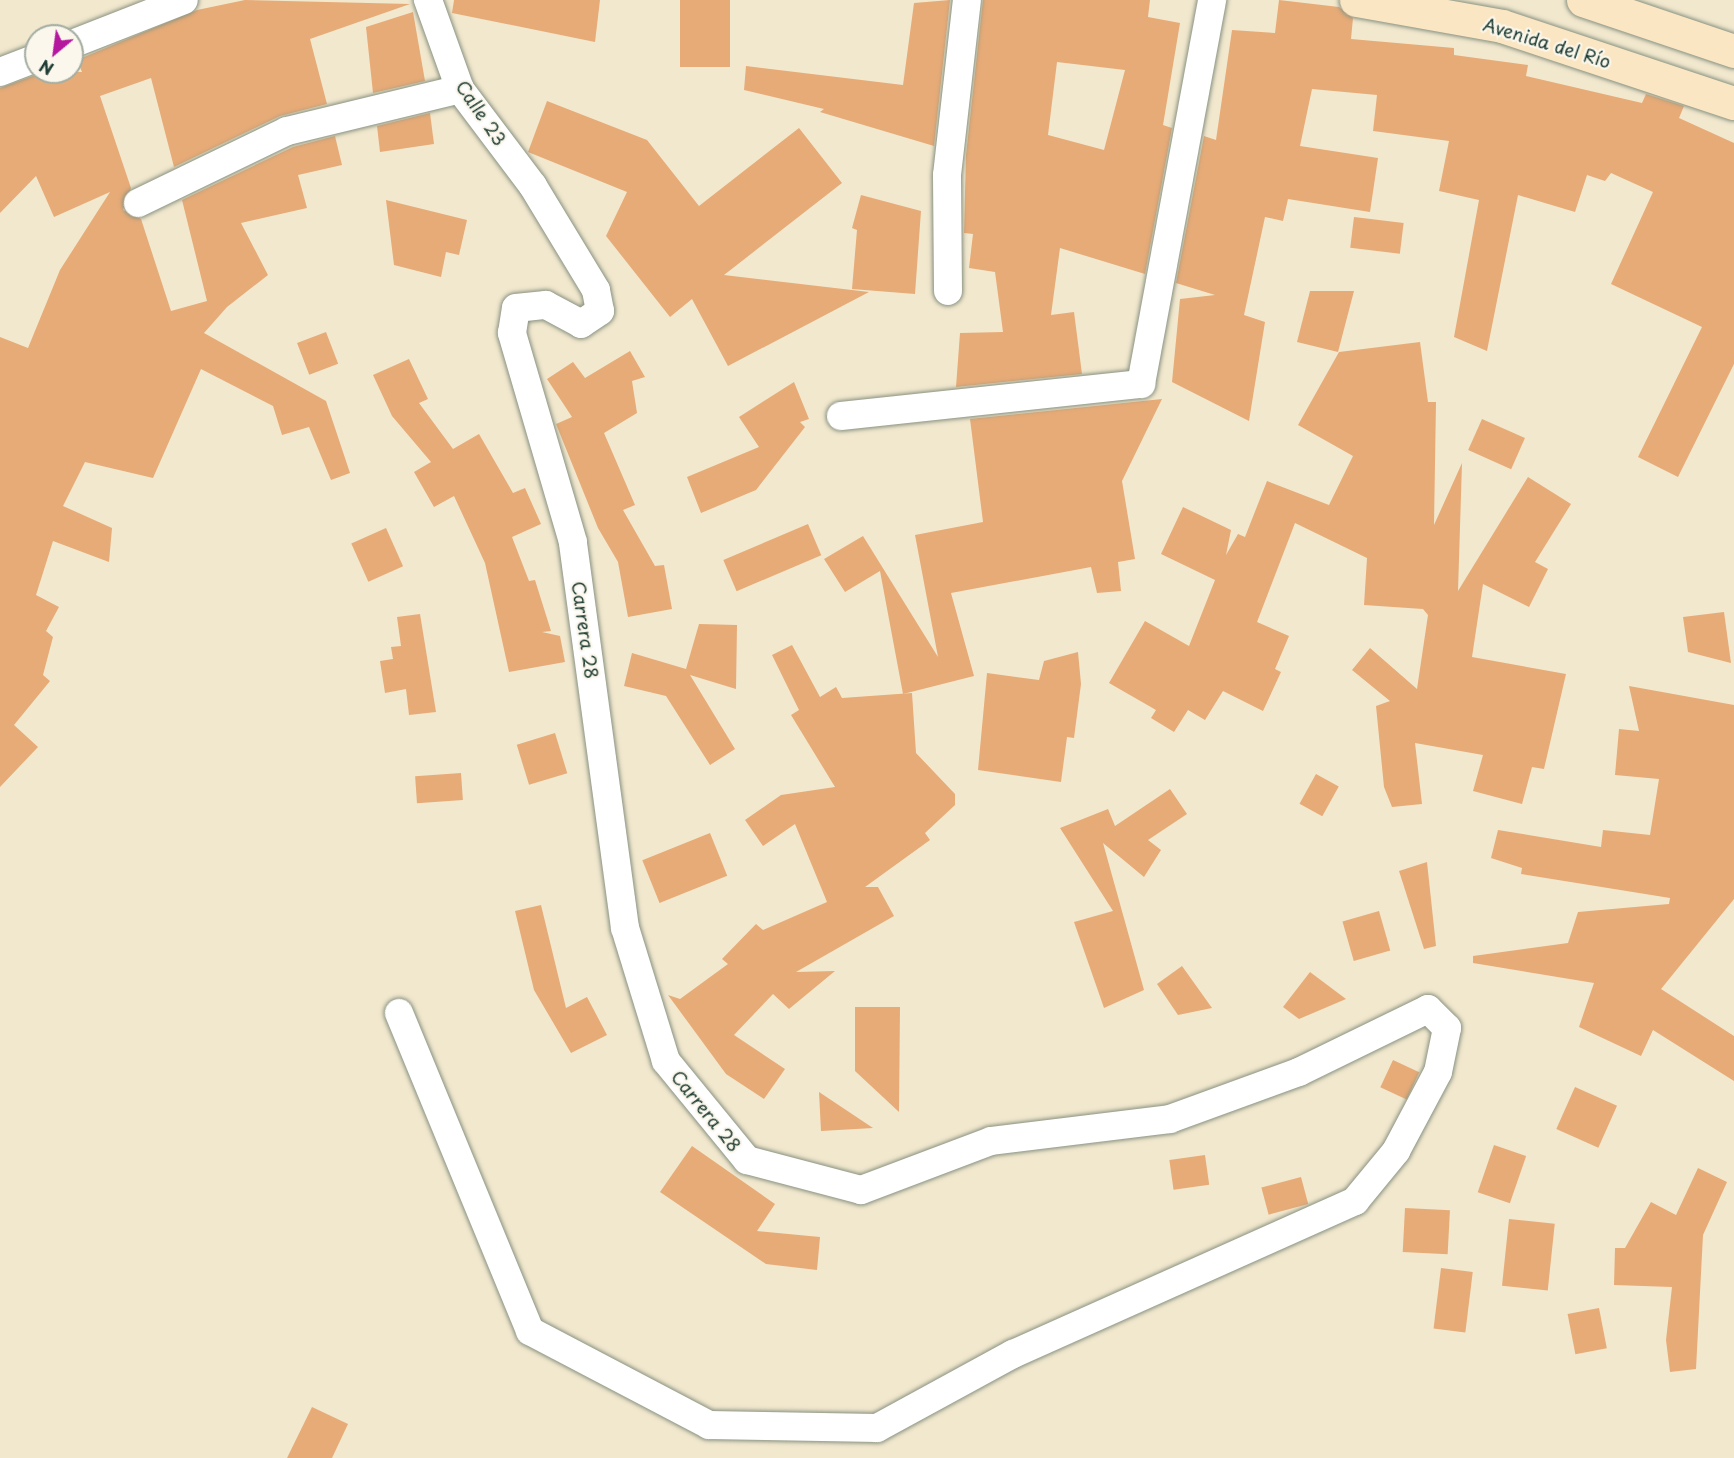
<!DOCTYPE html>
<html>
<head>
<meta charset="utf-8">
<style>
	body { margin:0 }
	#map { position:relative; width:1734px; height:1458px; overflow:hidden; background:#f2e8ce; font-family:"Playpen Sans",sans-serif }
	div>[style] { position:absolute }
	.building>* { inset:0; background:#e7ab77; transform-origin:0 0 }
	.roads { filter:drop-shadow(0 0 2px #889281) drop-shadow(0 0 2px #889281) }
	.minor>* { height:28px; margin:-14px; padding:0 14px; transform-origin:14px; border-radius:14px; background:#fff }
	.secondary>* { height:33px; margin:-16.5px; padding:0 16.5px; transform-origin:16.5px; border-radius:16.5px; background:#fbe6c3 }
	span { translate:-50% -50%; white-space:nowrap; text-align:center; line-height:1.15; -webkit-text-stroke:4.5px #fbf7ec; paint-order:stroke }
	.street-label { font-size:18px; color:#1f3d34 }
	.north { position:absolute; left:24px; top:24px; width:60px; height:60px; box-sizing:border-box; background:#fbf7ec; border:2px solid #a3ada2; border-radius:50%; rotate:209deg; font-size:16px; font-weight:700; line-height:24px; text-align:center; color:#1f3d34 }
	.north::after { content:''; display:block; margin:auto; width:21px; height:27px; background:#b5179e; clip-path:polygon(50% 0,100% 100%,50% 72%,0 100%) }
</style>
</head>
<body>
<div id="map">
	<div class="building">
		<i style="clip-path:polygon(245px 0,410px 4px,310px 39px,327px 104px,280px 116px,174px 167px,151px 78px,100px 96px,131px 188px,123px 210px,141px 219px,171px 311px,207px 301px,182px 200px,293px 147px,335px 136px,342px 165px,298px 175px,307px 208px,241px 223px,268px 275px,227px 307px,204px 333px,326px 401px,350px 473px,331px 480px,309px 427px,282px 435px,273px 406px,201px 369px,153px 478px,85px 462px,63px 506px,112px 528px,109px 562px,53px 541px,36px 595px,59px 607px,46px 631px,53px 637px,43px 675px,50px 681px,14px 725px,38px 747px,0 787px,0 337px,28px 348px,60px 270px,110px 192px,54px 217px,36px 176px,0 213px,0 88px,44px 72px,82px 72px,77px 60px,197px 10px)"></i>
		<i style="clip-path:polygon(454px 0,600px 0,595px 42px,452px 13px)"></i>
		<i style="left:680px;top:0;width:50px;height:67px"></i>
		<i style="clip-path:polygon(950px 0,934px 146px,820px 112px,824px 109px,744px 90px,746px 66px,903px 85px,914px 3px)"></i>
		<i style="clip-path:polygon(evenodd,983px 0,1150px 0,1148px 17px,1180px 23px,1163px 125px,1172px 128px,1145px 274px,1060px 248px,1051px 315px,1074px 312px,1082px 374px,956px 387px,960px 333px,1003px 332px,995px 272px,969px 268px,973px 234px,964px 233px,966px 155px,983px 0,1057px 62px,1125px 70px,1104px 150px,1048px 135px,1057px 62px)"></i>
		<i style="clip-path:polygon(1279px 0,1339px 7px,1353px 18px,1351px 39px,1454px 48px,1454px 55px,1528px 65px,1526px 76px,1642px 103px,1646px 94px,1684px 106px,1679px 118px,1734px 143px,1734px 364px,1678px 477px,1638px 457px,1702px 327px,1611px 284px,1653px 192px,1611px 173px,1605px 181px,1587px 175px,1575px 212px,1518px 195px,1487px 351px,1454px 337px,1479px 200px,1439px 191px,1449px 141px,1373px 131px,1377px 95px,1312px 89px,1300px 146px,1378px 158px,1370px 212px,1288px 199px,1283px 221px,1265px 217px,1244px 315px,1265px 322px,1249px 421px,1172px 382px,1180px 299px,1215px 295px,1176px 283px,1204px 136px,1216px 140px,1232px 30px,1275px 33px)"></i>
		<i style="clip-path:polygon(413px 12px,425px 81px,373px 93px,366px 27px)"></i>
		<i style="clip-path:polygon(547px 101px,647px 140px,699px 206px,799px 128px,842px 183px,724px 275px,869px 292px,728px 366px,692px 299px,670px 317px,606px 236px,627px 192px,528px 152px)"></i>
		<i style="clip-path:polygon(430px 113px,434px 144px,380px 152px,377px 126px)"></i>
		<i style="clip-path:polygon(861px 195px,921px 211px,915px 294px,852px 289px,857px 230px,852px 228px)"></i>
		<i style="clip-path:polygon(386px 200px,467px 220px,459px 255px,446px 252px,441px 277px,394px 265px)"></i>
		<i style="left:1354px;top:217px;width:50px;height:31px;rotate:7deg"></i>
		<i style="clip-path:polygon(1310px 291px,1354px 291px,1338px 352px,1297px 342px)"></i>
		<i style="left:326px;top:332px;width:34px;height:31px;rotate:69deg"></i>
		<i style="clip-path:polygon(1420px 342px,1428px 402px,1436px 402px,1434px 525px,1462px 463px,1458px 591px,1528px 477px,1571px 504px,1535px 562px,1548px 569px,1529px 607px,1483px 584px,1472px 657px,1566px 674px,1544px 769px,1532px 767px,1522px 804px,1473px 791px,1483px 755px,1415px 743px,1422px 804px,1392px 807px,1384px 787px,1376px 706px,1390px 701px,1352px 670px,1370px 648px,1417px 689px,1428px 615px,1423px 609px,1364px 605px,1367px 558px,1295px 523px,1257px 622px,1289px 636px,1275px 669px,1281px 672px,1263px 711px,1223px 691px,1205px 720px,1188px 710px,1174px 732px,1151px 718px,1156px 710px,1109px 683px,1145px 621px,1189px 646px,1215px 580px,1161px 554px,1183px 507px,1231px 530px,1226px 555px,1238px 534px,1245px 537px,1267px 481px,1329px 505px,1353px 456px,1298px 425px,1339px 352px)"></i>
		<i style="clip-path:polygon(630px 351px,645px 377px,632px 381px,637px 413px,604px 433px,635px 505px,623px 510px,655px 566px,664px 565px,672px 609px,628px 617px,618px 562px,598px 528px,556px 424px,572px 417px,547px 379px,573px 362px,585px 378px)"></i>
		<i style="clip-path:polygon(409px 359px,428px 399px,419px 403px,453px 449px,479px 434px,513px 493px,525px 488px,541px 524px,512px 537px,529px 581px,535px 580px,551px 631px,542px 632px,560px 636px,565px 662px,509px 672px,485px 563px,454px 496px,434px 507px,414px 472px,431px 462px,392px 416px,373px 375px)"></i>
		<i style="clip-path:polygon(794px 382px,809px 419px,800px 422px,805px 427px,756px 490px,701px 513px,687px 477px,759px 447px,739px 417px)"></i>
		<i style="clip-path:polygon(1162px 399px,1122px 481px,1135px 559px,1118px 562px,1121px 591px,1097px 593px,1091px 567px,951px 593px,974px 676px,903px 694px,880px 571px,845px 592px,824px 559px,863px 536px,938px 657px,915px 535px,983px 522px,970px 419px)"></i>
		<i style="left:1482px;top:419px;width:47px;height:34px;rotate:24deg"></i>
		<i style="left:808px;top:524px;width:34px;height:92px;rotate:67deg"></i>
		<i style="left:386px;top:528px;width:42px;height:38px;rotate:66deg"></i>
		<i style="clip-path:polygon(1724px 612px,1731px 663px,1688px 652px,1683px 617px)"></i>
		<i style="clip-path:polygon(420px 614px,436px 712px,409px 715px,406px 689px,385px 693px,380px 661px,393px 659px,391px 647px,401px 646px,397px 617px)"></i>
		<i style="clip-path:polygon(699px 624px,737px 625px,736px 689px,690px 675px,735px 749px,710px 765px,666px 696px,624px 686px,632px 653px,686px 669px)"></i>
		<i style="clip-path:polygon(792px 645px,820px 697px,836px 687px,842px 698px,912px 693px,916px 753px,955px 794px,955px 805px,925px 833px,930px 840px,865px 887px,878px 887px,894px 916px,796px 972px,835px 971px,789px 1009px,773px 994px,734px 1035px,785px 1069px,764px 1099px,726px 1074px,668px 995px,680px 999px,728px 964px,722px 959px,756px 924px,763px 930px,827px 902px,795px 824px,763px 846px,745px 820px,781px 795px,835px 787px,791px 715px,799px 710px,772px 655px)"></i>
		<i style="clip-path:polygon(1078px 652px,1081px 684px,1074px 738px,1067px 737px,1061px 782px,978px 770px,987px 673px,1039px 680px,1044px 661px)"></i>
		<i style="clip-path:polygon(1629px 686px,1734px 705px,1734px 899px,1661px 989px,1734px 1036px,1734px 1081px,1653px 1030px,1641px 1056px,1579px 1027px,1594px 983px,1473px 963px,1473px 956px,1568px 943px,1578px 912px,1669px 904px,1670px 898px,1521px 874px,1522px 868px,1491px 858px,1498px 830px,1601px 847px,1603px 830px,1650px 835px,1659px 779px,1615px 775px,1619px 729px,1639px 731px)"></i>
		<i style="left:555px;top:733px;width:42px;height:40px;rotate:73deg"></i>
		<i style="left:461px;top:773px;width:27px;height:46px;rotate:86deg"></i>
		<i style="left:1316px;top:774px;width:26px;height:34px;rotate:29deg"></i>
		<i style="clip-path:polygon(1170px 789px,1187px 814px,1148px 840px,1161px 850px,1144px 877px,1103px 843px,1144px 990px,1104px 1008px,1074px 922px,1113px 911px,1060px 828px,1108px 809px,1115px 826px)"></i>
		<i style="left:710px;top:833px;width:46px;height:73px;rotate:68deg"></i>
		<i style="clip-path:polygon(1427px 862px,1436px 946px,1424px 949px,1399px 871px)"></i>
		<i style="clip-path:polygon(541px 905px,566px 1008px,587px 997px,607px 1035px,571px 1053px,534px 990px,515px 911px)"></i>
		<i style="left:1379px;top:911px;width:41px;height:38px;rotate:74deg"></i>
		<i style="clip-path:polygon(1182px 966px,1212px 1008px,1178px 1015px,1157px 984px)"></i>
		<i style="clip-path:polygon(1310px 972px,1346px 999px,1299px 1019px,1283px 1007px)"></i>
		<i style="clip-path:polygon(855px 1007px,900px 1007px,899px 1112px,855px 1071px)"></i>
		<i style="left:1393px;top:1060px;width:29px;height:30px;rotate:25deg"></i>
		<i style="left:1575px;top:1087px;width:46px;height:46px;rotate:24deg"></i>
		<i style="clip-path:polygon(819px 1092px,873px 1128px,821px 1131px)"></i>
		<i style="left:1494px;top:1145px;width:34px;height:50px;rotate:19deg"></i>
		<i style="clip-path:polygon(692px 1146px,775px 1204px,757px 1231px,820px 1237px,817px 1270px,766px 1264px,660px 1192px)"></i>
		<i style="left:1205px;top:1155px;width:30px;height:36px;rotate:82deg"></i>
		<i style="clip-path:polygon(1698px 1168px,1727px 1182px,1703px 1235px,1696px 1369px,1670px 1372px,1666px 1340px,1672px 1287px,1614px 1285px,1615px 1248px,1625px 1248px,1651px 1202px,1676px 1215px)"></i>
		<i style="left:1301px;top:1177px;width:28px;height:41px;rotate:75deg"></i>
		<i style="left:1405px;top:1208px;width:45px;height:44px;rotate:3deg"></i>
		<i style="left:1509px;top:1219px;width:46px;height:67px;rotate:6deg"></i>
		<i style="left:1441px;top:1268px;width:32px;height:61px;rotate:7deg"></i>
		<i style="left:1599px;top:1308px;width:41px;height:32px;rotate:79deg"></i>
		<i style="clip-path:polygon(312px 1407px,348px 1424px,332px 1458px,287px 1458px)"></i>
	</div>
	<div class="roads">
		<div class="minor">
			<i style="left:72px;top:44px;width:120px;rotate:-21.4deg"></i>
			<i style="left:0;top:72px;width:39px;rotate:-21deg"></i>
			<i style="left:138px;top:203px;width:165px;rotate:-25.8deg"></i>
			<i style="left:287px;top:131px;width:178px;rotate:-13.6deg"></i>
			<i style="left:948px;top:291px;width:116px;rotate:-90.5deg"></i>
			<i style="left:947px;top:175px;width:176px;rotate:-83.5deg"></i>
			<i style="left:841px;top:416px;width:302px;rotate:-6.1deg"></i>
			<i style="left:1141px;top:384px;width:391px;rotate:-79.5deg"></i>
			<i style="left:399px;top:1013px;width:344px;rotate:67.6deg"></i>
			<i style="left:530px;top:1331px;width:202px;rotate:27.7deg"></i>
			<i style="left:709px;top:1425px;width:168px;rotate:1deg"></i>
			<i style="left:877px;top:1428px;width:155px;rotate:-28.6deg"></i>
			<i style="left:1013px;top:1354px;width:375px;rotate:-24.1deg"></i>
			<i style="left:1355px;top:1201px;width:65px;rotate:-50.6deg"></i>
			<i style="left:1396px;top:1151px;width:89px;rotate:-62deg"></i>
			<i style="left:1438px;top:1072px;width:45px;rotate:-78.4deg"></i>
			<i style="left:1447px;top:1028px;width:27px;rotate:-135deg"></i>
			<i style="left:1428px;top:1009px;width:144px;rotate:154deg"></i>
			<i style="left:1299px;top:1072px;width:137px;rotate:160deg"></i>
			<i style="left:1170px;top:1119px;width:180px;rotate:173deg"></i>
			<i style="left:991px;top:1141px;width:139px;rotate:159.3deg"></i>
			<i style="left:861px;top:1190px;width:118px;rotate:-165.3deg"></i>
			<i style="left:747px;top:1160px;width:128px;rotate:-129.3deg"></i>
			<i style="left:666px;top:1061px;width:139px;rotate:-107.1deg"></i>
			<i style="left:625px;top:928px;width:389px;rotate:-97.7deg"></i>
			<i style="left:573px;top:542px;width:218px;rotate:-106.3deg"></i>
			<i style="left:512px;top:333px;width:25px;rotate:-81deg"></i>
			<i style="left:516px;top:308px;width:30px;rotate:-6deg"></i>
			<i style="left:546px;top:305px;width:40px;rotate:28deg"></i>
			<i style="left:581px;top:324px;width:23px;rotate:-34deg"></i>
			<i style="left:600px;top:311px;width:21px;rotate:-101deg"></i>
			<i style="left:596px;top:290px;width:122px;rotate:-121.2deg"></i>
			<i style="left:533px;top:186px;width:121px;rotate:-127deg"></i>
			<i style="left:460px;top:89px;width:95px;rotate:-109.8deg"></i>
		</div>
		<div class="secondary">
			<i style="left:1356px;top:0;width:148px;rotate:10.1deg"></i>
			<i style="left:1502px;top:26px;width:244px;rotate:18.4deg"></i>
			<i style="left:1583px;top:0;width:159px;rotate:18.7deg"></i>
		</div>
	</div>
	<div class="street-label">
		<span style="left:1547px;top:43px;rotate:17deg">Avenida del Río</span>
		<span style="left:481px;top:113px;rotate:56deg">Calle 23</span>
		<span style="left:585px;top:630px;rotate:82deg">Carrera 28</span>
		<span style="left:706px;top:1111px;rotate:51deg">Carrera 28</span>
	</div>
	<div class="north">N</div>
</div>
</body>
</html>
